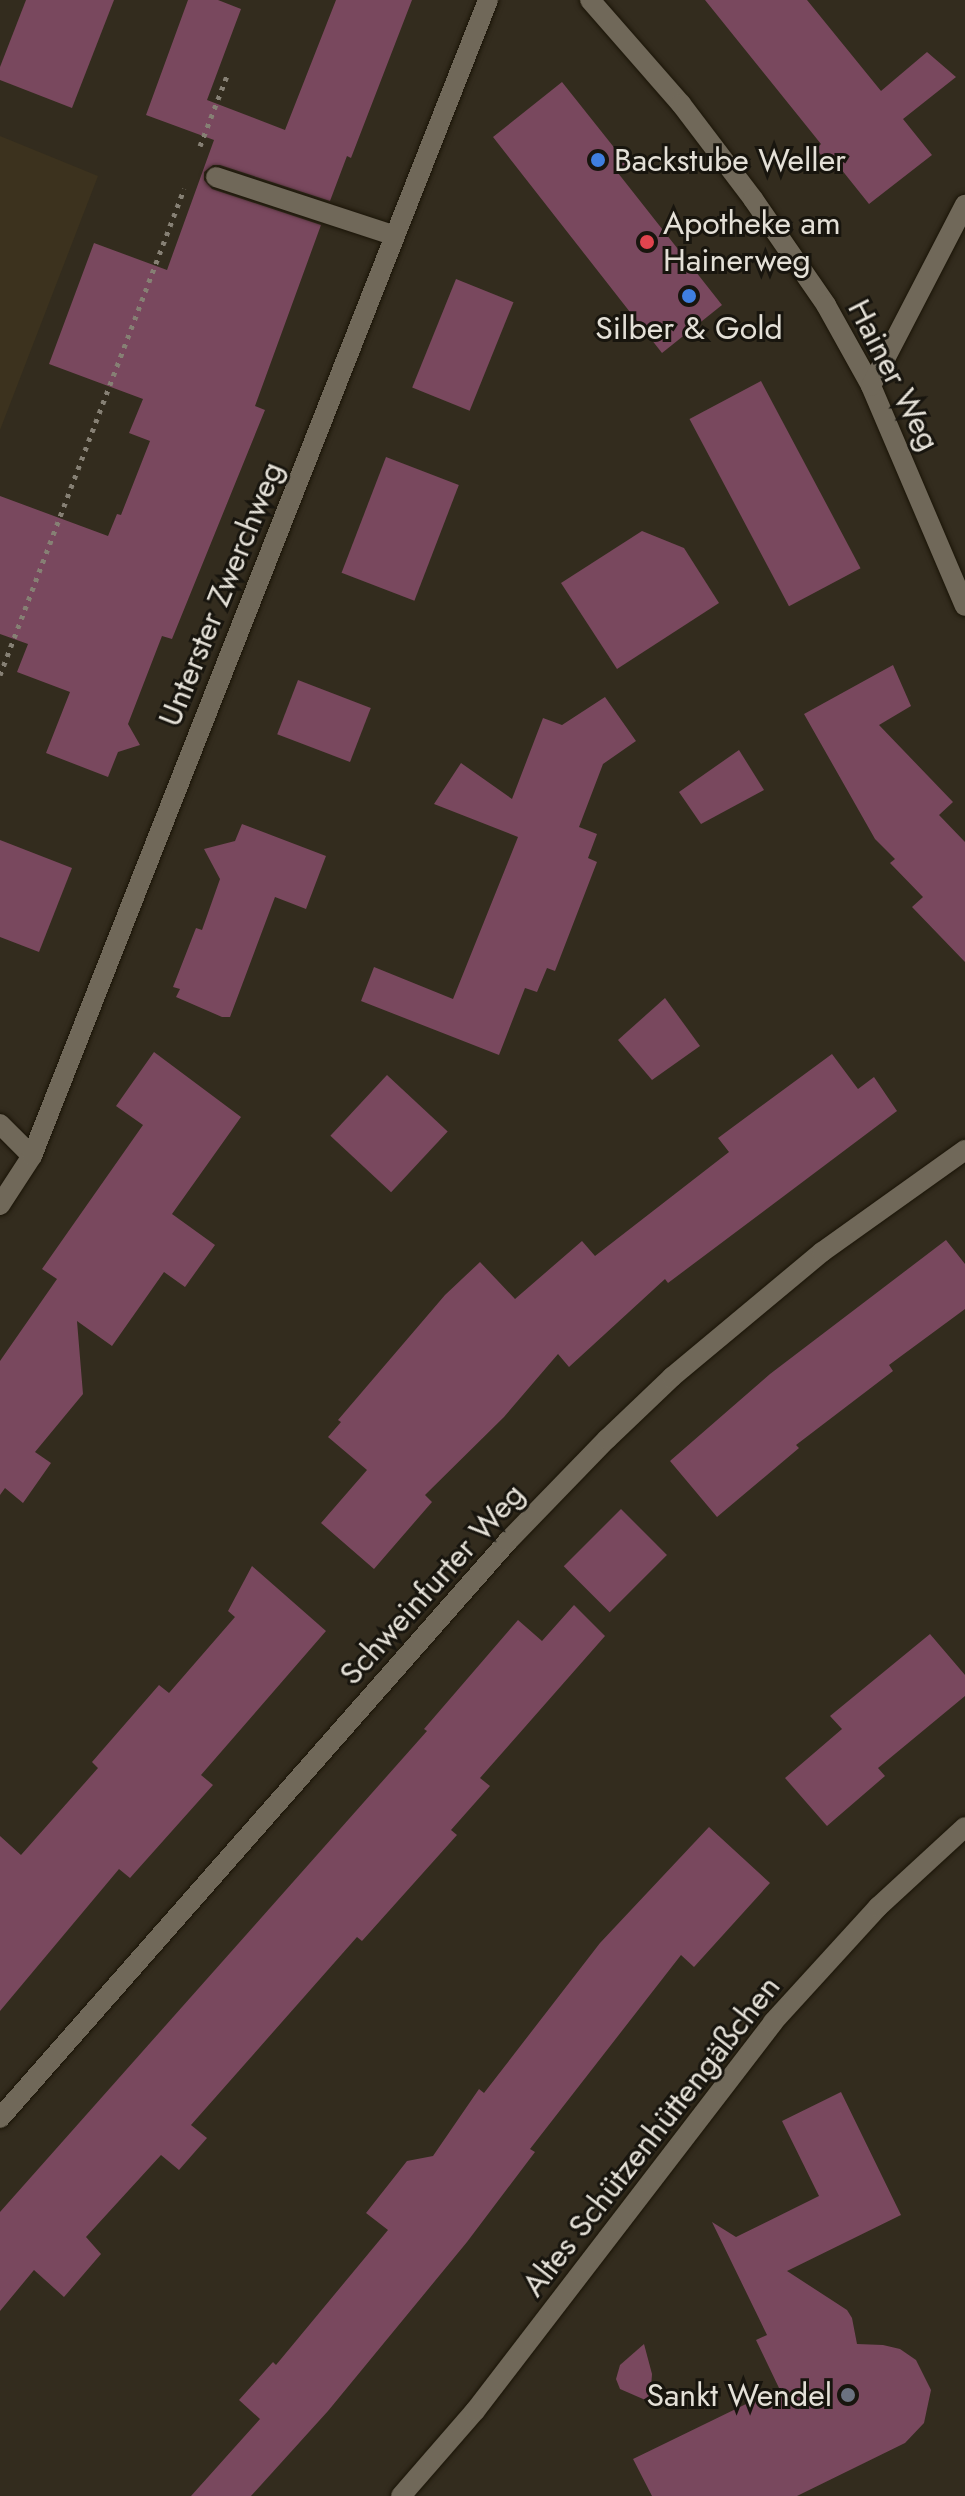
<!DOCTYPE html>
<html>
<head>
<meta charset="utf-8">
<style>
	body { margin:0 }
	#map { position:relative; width:965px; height:2496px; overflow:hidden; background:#332c1e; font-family:Jost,sans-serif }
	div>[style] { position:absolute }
	.built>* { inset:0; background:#3c321e }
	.building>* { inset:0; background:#79485e; transform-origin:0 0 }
	.path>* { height:5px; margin-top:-2.5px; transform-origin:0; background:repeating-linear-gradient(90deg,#868074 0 4px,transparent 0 10px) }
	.roads { filter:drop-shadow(0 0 2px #1a1407) drop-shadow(0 0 2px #1a1407) }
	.lane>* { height:20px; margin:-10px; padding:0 10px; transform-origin:10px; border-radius:10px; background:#706859 }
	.street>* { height:20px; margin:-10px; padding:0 10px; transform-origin:10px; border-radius:10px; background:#706859 }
	.dots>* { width:22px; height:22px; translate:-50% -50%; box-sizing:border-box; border:4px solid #18150e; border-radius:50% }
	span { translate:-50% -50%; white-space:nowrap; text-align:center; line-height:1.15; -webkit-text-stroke:6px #18150e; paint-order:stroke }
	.poi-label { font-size:32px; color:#e4e0d7 }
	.left { translate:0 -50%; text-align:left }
	.right { translate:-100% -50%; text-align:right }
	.street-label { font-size:32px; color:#e4e0d7 }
</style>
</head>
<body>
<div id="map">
	<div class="built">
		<i style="clip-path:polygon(0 136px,98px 176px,0 430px)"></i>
	</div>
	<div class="building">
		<i style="clip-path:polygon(26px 0,114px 0,72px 108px,0 80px,0 67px)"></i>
		<i style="clip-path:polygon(188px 0,218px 0,241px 9px,207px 100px,285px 130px,336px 0,412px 0,351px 158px,347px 156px,330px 201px,220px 165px,213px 165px,204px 172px,204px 180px,212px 189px,321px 225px,255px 406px,265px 410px,172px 639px,162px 636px,128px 724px,140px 745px,118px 752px,108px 777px,46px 753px,70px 692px,17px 672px,28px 644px,0 634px,0 496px,108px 536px,117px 514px,121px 515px,150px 441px,129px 433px,143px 399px,49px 364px,94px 243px,167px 270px,214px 140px,146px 115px)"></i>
		<i style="clip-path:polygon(705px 0,807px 0,881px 91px,927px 52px,956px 77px,903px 119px,932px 155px,869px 204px,841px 169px,836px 173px,816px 149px,821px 144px)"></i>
		<i style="clip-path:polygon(562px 82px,628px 165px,618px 173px,722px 305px,662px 353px,493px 137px)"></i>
		<i style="left:456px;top:279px;width:62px;height:117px;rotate:22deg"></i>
		<i style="left:761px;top:381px;width:212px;height:81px;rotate:62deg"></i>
		<i style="left:386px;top:457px;width:78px;height:124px;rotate:21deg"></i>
		<i style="clip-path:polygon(642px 531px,684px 548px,719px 603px,617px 669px,561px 583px)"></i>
		<i style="clip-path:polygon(893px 665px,911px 706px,879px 725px,953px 802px,939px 815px,965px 842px,965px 962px,912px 907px,923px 897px,890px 863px,895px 859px,875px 839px,804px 714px)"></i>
		<i style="left:298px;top:680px;width:78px;height:58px;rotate:21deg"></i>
		<i style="clip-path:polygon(605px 697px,636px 741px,603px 764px,579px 827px,597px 834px,588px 858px,597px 862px,555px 971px,547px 968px,537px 992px,525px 988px,499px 1055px,361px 1001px,374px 967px,453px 999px,518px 837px,434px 804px,461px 763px,512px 799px,543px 718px,562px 725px)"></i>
		<i style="clip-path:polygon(739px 750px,764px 790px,701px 824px,679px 792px)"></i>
		<i style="clip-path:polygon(242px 824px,326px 856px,306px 909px,275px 897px,230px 1017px,222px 1017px,176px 997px,180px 989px,173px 987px,196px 928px,202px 930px,220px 879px,204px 849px,235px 841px)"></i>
		<i style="clip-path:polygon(0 840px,72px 868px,39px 952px,0 937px)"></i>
		<i style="clip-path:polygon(665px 998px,700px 1046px,652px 1080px,618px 1040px)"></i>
		<i style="clip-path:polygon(154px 1052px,241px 1117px,172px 1214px,215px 1245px,185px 1287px,164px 1272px,112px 1346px,77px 1321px,83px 1394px,35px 1452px,51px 1463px,23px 1503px,5px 1488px,0 1495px,0 1361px,57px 1279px,42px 1269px,143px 1125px,116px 1106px)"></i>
		<i style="clip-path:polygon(832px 1054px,858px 1089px,874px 1077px,897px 1111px,668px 1283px,665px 1279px,569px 1367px,558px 1354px,504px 1417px,425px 1495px,432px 1502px,374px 1569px,321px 1523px,367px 1470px,328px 1437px,341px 1422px,338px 1420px,445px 1295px,480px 1262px,515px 1299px,582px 1241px,595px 1256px,729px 1152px,718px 1138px)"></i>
		<i style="left:387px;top:1075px;width:83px;height:83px;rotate:43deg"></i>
		<i style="clip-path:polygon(946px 1240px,965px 1264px,965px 1309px,889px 1365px,893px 1371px,796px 1445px,799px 1448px,717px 1517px,670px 1461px,770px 1374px)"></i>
		<i style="left:621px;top:1509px;width:65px;height:81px;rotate:45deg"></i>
		<i style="clip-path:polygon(252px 1566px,326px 1631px,201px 1775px,213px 1785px,130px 1878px,119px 1869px,0 2011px,0 1836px,21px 1855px,98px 1768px,92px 1762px,159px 1685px,169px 1693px,235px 1617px,228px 1611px)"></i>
		<i style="clip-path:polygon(574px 1605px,605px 1636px,480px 1778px,490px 1786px,451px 1830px,457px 1835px,362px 1941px,357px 1937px,191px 2125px,207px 2138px,179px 2170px,161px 2155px,86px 2237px,101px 2254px,64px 2297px,34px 2270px,0 2311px,0 2212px,427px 1731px,424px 1729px,518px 1620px,542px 1641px)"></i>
		<i style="clip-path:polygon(930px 1634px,965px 1675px,965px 1696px,878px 1768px,885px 1776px,827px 1826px,785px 1778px,842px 1729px,830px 1716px)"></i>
		<i style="clip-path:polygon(709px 1827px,770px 1883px,694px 1967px,681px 1955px,530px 2149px,535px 2152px,467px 2242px,328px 2411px,251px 2496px,191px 2496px,260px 2419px,239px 2400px,273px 2362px,276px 2365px,388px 2230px,366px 2213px,407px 2161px,433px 2156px,479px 2089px,484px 2093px,600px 1943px)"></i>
		<i style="clip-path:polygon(841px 2092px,901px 2215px,787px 2271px,847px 2310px,852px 2318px,857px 2344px,883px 2345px,900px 2349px,916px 2360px,931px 2390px,924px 2423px,905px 2443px,797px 2496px,652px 2496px,633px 2459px,779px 2388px,756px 2340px,767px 2335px,712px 2222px,736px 2237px,819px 2196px,782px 2121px)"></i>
		<i style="clip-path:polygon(644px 2344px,652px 2374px,650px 2402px,620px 2389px,616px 2379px,620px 2365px)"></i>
	</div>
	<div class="path">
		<i style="left:200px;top:146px;width:78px;rotate:-69deg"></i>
		<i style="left:0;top:675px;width:520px;rotate:-69.26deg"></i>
	</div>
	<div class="roads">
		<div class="lane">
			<i style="left:216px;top:177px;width:188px;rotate:18.2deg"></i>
		</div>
		<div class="street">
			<i style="left:590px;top:0;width:138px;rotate:48.8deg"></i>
			<i style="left:681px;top:104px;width:119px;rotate:52.8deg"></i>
			<i style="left:753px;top:199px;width:129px;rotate:55.4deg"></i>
			<i style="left:826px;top:305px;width:93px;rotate:60.9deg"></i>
			<i style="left:871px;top:386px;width:239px;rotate:66.9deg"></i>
			<i style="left:871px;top:386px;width:204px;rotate:-62.6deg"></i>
			<i style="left:0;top:1124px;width:45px;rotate:45deg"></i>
			<i style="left:0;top:1205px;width:59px;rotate:-56.9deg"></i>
			<i style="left:32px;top:1156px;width:1243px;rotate:-68.47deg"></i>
			<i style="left:0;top:2118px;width:769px;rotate:-48.64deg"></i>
			<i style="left:508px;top:1541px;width:142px;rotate:-45.9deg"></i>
			<i style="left:607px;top:1439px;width:90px;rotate:-43.6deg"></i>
			<i style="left:672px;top:1377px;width:195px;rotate:-39.8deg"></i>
			<i style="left:822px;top:1252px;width:176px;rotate:-35.5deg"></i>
			<i style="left:401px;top:2496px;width:113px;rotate:-49deg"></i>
			<i style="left:475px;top:2411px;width:490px;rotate:-52.5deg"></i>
			<i style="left:773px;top:2022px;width:156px;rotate:-47.6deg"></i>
			<i style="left:878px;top:1907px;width:118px;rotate:-42.6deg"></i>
		</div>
	</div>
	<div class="dots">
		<i style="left:598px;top:160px;background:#3f7fe0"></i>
		<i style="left:647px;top:242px;background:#e0444e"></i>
		<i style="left:689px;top:296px;background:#3f7fe0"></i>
		<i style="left:848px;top:2395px;background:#6b7280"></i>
	</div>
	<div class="poi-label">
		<span class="left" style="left:614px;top:160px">Backstube Weller</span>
		<span class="left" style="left:663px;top:242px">Apotheke am<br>Hainerweg</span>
		<span style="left:689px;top:328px">Silber &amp; Gold</span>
		<span class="right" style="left:832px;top:2395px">Sankt Wendel</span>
	</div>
	<div class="street-label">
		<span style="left:894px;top:375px;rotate:63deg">Hainer Weg</span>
		<span style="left:221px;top:594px;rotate:-68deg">Unterster Zwerchweg</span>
		<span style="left:432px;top:1584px;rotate:-48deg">Schweinfurter Weg</span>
		<span style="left:651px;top:2136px;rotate:-52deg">Altes Schützenhüttengäßchen</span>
	</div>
</div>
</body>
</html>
